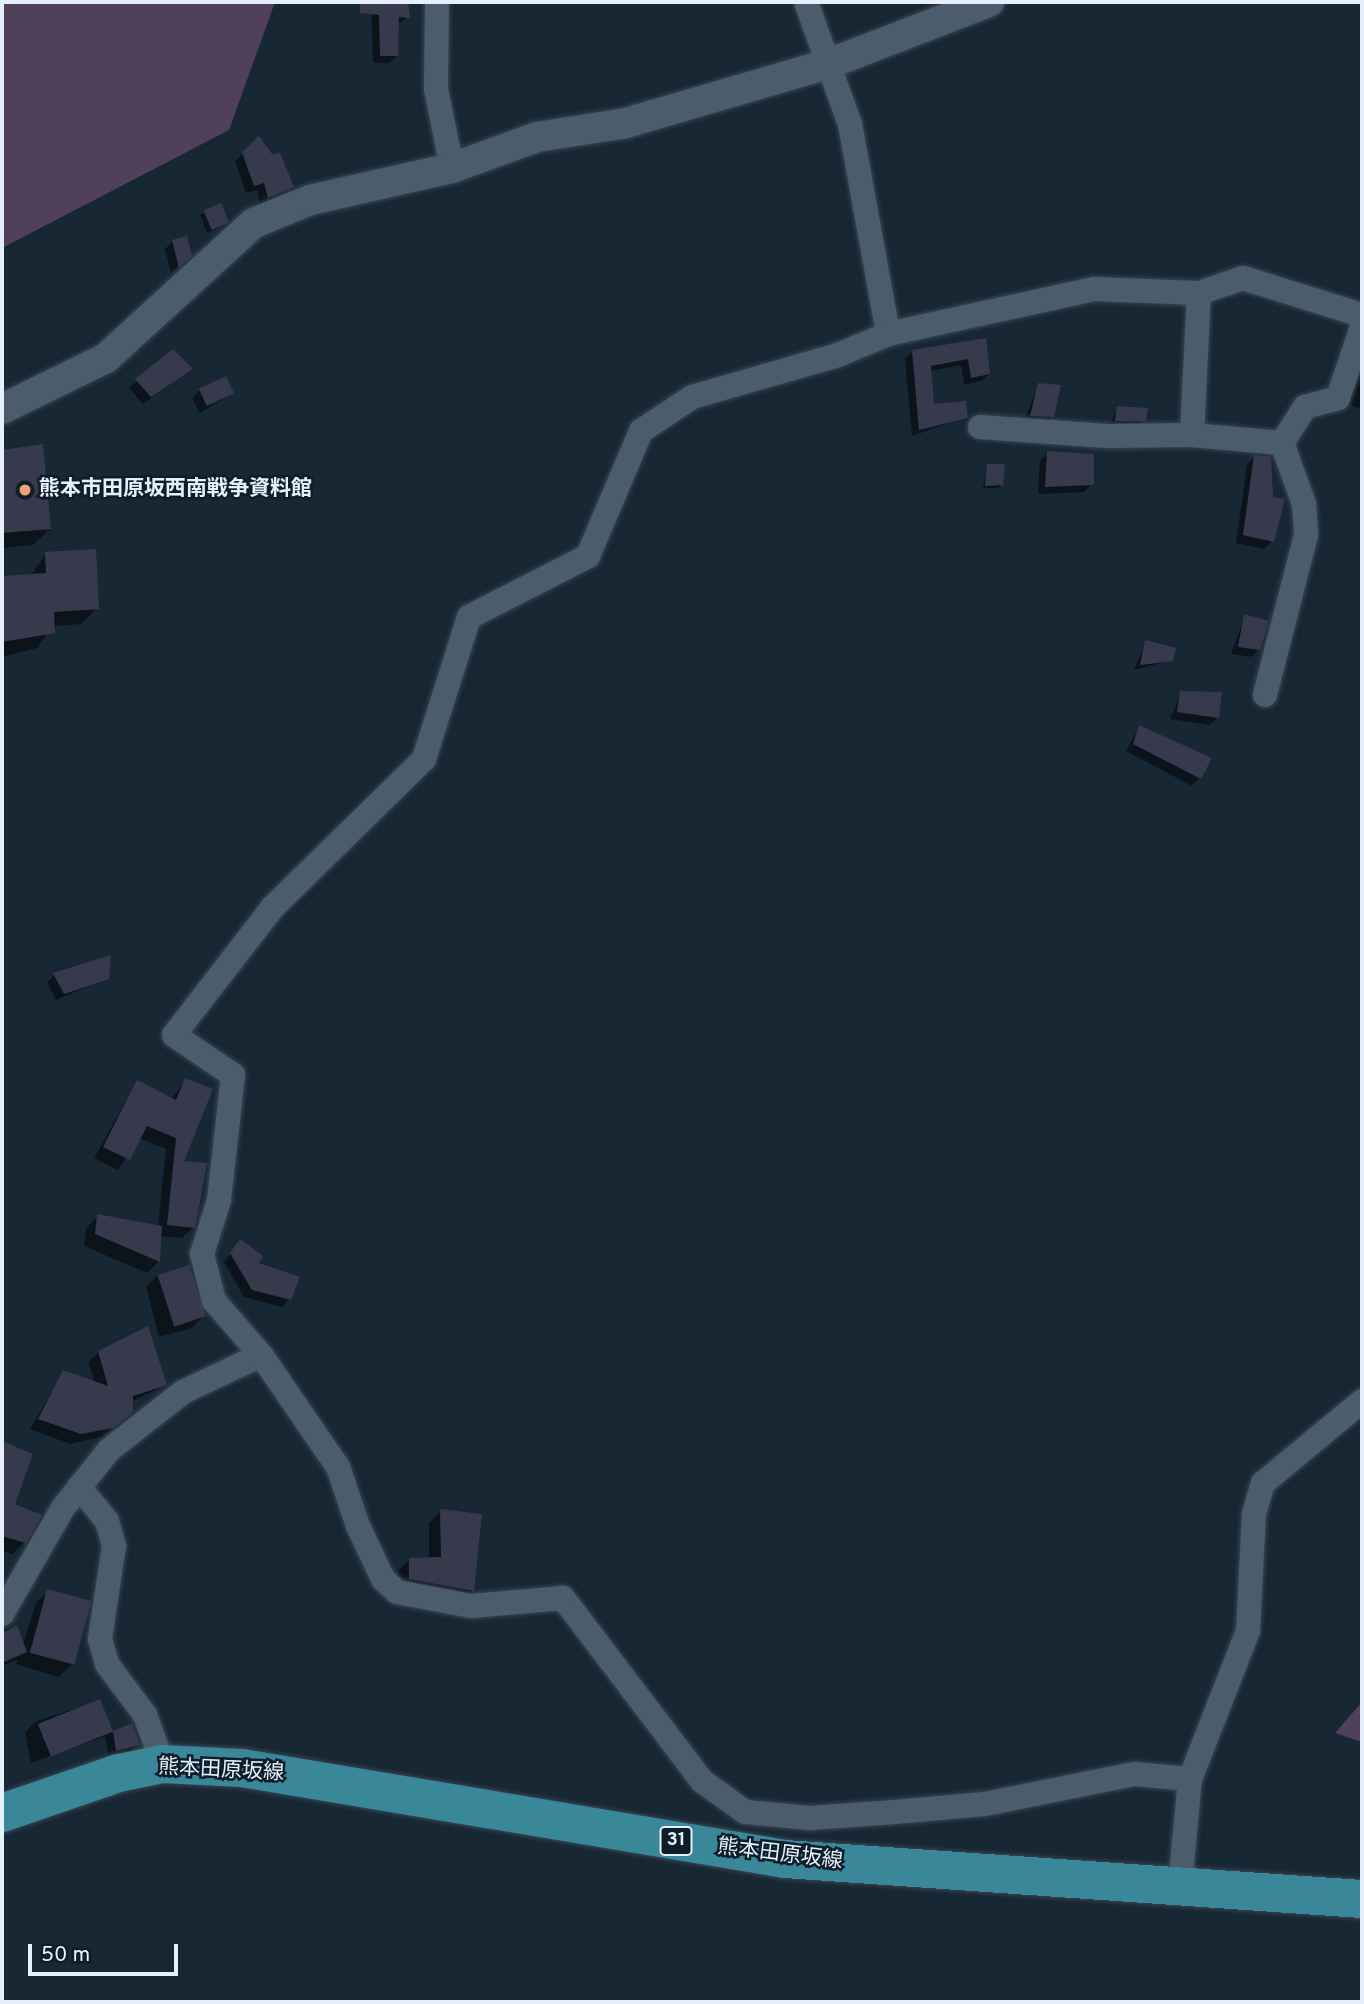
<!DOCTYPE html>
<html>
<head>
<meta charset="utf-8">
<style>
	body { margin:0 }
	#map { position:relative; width:1364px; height:2004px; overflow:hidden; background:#172734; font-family:Overpass,"Noto Sans JP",sans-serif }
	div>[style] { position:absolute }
	.green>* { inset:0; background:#50405a }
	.shadow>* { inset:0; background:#0007 }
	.building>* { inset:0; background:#373a4c; transform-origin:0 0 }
	.roads { filter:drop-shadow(0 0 2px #394551) drop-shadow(0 0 2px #394551) }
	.minor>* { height:24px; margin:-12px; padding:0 12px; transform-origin:12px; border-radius:12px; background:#4b5d6c }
	.tertiary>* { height:30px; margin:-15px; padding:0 15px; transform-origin:15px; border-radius:15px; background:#4b5d6c }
	.primary>* { height:38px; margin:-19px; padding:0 19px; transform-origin:19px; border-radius:19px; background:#398798 }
	.dots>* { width:19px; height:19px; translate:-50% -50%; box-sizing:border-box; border:4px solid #0d1d2a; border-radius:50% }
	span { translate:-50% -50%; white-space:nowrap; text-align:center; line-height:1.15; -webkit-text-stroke:5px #0d1d2a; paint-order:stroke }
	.shield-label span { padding:2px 5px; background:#0d1d2a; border:2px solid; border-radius:5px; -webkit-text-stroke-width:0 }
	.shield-label { font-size:19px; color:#e6f0fa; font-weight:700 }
	.poi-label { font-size:21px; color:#e6f0fa; font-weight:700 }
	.left { translate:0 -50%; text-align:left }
	.street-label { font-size:21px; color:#e6f0fa }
	.frame { position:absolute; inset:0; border:4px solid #e6f0fa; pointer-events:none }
	.scale { position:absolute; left:28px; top:1944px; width:150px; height:32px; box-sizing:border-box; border:4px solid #e6f0fa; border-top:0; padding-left:9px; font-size:21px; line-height:24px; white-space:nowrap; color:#e6f0fa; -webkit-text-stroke:5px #0d1d2a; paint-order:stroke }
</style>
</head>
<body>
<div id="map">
	<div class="green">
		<i style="clip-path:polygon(2px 2px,275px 2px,229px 130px,2px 248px)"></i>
		<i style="clip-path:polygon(1362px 1702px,1362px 1742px,1335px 1733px)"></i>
	</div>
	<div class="shadow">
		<i style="clip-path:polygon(371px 2px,407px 2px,408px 17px,397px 25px,397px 56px,389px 63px,373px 63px)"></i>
		<i style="clip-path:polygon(259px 138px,292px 187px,260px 205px,257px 190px,246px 193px,235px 161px)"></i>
		<i style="clip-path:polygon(220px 205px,227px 222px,207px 233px,200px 215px)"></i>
		<i style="clip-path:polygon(172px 242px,190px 255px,171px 273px,165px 249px)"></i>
		<i style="clip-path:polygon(984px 340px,989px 374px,981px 381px,964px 385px,961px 365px,929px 371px,932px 406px,966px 417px,912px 436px,905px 359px,913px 351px)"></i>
		<i style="clip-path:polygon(173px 351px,191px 369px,143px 404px,129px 388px)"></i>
		<i style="clip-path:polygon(1362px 369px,1362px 409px,1348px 404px)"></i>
		<i style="clip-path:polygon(1039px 384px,1052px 416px,1044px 424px,1023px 423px)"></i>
		<i style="clip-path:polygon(200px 390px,232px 393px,200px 413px,192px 398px)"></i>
		<i style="clip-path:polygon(1118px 408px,1144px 420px,1136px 428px,1108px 428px)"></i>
		<i style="clip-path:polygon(42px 446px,50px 529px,33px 545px,2px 548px,2px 452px)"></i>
		<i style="clip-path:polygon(1048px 453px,1092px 484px,1084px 492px,1038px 494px,1040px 461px)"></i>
		<i style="clip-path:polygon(1254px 457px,1272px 541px,1264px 549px,1236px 543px,1247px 465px)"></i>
		<i style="clip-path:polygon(988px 465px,1002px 484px,998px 488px,983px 488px)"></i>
		<i style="clip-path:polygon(46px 554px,97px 608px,81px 624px,53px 626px,37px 648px,2px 657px,2px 578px,30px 576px)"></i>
		<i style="clip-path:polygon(1245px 616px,1259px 649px,1251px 657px,1231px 654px)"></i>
		<i style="clip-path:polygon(1146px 642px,1172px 660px,1134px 670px)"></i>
		<i style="clip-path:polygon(1181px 693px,1218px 717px,1210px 725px,1170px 719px)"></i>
		<i style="clip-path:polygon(1139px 727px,1199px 778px,1192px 786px,1126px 751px)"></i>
		<i style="clip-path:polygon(54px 975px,107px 978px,56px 1000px,47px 982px)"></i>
		<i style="clip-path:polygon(185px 1080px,181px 1163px,193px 1227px,182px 1238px,159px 1236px,158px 1262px,147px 1273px,84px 1246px,86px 1228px,98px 1216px,158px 1227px,166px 1149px,139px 1138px,118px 1170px,94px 1158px,137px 1082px,171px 1100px)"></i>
		<i style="clip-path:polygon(240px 1242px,289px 1299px,282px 1307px,244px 1297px,224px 1262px)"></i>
		<i style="clip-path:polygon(158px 1275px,204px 1316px,192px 1328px,159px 1337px,146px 1287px)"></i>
		<i style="clip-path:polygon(99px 1352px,165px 1385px,131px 1402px,131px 1412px,101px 1437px,70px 1444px,30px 1429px,63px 1372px,95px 1383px,88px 1362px)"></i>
		<i style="clip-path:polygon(2px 1443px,31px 1455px,13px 1505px,24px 1542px,12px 1554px,2px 1550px)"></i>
		<i style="clip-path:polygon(441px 1511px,473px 1590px,461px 1602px,398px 1591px,398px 1571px,410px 1559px,429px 1559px,429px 1523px)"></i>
		<i style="clip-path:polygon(48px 1591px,71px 1665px,59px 1677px,16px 1664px,18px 1659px,2px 1666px,2px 1637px,16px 1627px,23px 1644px,36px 1603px)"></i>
		<i style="clip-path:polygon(99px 1701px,112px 1733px,131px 1725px,138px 1744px,130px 1752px,109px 1758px,105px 1736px,31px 1763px,25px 1732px,37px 1721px)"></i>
	</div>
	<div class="building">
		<i style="clip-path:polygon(360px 2px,408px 2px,410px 18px,399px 17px,398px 56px,380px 56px,379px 15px,360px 13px)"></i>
		<i style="clip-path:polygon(259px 136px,272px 154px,280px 153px,294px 187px,268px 198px,264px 183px,254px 186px,242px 152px)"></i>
		<i style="left:221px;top:203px;width:21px;height:19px;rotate:67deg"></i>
		<i style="clip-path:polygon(187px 236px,192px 256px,179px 268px,172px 240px)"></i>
		<i style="clip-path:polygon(986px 338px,990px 374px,971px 378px,968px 359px,931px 366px,934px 404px,966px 401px,968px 418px,919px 430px,912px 350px)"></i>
		<i style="clip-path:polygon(173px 349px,193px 369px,151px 397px,135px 379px)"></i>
		<i style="left:226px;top:376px;width:19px;height:30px;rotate:65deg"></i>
		<i style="clip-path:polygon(1038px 383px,1061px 385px,1054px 417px,1030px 416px)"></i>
		<i style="clip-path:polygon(1117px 406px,1148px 408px,1146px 421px,1115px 421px)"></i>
		<i style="clip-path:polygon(43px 444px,51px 529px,2px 533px,2px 450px)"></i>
		<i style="clip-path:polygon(1047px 451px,1094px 454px,1094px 485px,1045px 487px)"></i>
		<i style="clip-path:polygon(1254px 455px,1271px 457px,1273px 497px,1285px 499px,1274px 542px,1243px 535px)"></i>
		<i style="clip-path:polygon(987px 464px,1005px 464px,1003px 485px,985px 486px)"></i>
		<i style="clip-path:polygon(96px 549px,99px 609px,54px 612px,55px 633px,2px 642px,2px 576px,46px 573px,45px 552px)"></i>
		<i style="clip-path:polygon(1244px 614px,1269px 621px,1260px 650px,1238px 647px)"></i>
		<i style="clip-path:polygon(1145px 640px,1176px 648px,1173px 661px,1140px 665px)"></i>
		<i style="clip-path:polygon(1180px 691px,1222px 692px,1219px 718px,1177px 712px)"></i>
		<i style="clip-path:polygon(1139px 725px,1212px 758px,1201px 779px,1133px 744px)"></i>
		<i style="clip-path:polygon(111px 955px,109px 979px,64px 994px,53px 973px)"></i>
		<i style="clip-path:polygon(185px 1078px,213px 1089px,184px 1161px,207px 1163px,195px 1228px,167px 1225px,176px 1138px,147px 1126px,130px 1160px,103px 1147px,137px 1080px,176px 1100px)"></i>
		<i style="clip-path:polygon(97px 1214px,162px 1226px,160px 1262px,95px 1234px)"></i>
		<i style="clip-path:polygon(240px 1239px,263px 1256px,259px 1263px,300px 1277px,291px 1300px,252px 1290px,230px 1253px)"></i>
		<i style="left:189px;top:1265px;width:54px;height:33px;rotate:72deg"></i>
		<i style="clip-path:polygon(148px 1326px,167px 1385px,133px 1396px,133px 1412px,113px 1428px,81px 1434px,38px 1419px,63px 1370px,108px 1386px,98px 1351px)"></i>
		<i style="clip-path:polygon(2px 1441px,33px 1454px,15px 1504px,42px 1515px,26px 1543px,2px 1536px)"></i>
		<i style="clip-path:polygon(440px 1509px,482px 1514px,474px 1591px,409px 1579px,409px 1558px,441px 1557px)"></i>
		<i style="left:47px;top:1589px;width:46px;height:66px;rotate:15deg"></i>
		<i style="clip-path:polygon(17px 1625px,27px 1652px,2px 1663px,2px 1634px)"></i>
		<i style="left:100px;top:1699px;width:35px;height:67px;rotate:68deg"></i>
		<i style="clip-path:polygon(132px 1723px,140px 1745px,116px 1751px,113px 1731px)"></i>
	</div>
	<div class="roads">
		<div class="minor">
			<i style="left:437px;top:2px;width:87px;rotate:90.7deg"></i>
			<i style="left:436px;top:89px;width:81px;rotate:78.6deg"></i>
			<i style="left:806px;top:2px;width:130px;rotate:70.2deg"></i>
			<i style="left:850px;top:124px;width:213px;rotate:79.7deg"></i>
			<i style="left:980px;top:427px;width:127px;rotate:4.1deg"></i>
			<i style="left:1107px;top:436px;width:85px;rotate:-0.7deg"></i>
			<i style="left:1192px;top:435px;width:142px;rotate:-87.2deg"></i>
			<i style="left:1192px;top:435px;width:90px;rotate:5.1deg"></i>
			<i style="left:1282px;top:443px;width:65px;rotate:70.2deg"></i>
			<i style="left:1304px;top:504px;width:31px;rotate:86deg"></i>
			<i style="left:1306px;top:535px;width:165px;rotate:104.4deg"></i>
			<i style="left:1282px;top:443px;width:43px;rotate:-57.4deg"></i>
			<i style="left:1305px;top:407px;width:34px;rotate:-15deg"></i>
			<i style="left:1338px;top:398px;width:75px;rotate:-71.3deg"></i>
			<i style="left:79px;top:1487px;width:44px;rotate:50.5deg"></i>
			<i style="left:107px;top:1521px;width:26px;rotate:74deg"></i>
			<i style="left:114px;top:1546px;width:94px;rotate:98.6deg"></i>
			<i style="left:100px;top:1639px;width:26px;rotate:74deg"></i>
			<i style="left:107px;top:1664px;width:64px;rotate:53.3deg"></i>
			<i style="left:145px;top:1715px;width:52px;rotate:69.8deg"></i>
			<i style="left:2px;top:1614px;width:122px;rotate:-60.1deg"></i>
			<i style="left:63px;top:1508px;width:74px;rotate:-51.6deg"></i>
			<i style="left:109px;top:1450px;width:94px;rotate:-38.1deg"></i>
			<i style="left:183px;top:1392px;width:86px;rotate:-25.4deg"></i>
			<i style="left:1190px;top:1779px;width:56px;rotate:-174.9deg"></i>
			<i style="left:1134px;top:1774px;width:152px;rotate:168.6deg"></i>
			<i style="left:985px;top:1804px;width:91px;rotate:175deg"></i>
			<i style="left:894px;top:1812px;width:84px;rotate:175.9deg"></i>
			<i style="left:810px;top:1818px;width:65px;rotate:-174.7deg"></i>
			<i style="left:745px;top:1812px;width:53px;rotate:-144.2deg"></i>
			<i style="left:702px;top:1781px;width:230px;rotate:-127.2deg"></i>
			<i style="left:563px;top:1598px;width:92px;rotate:175deg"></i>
			<i style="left:471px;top:1606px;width:75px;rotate:-169.3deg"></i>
			<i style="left:397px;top:1592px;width:19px;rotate:-137deg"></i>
			<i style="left:383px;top:1579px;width:59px;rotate:-115.3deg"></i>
			<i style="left:358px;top:1526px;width:62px;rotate:-108.7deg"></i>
			<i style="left:338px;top:1467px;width:136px;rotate:-124.5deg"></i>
			<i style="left:261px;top:1355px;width:72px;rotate:-131deg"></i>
			<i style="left:214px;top:1301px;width:49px;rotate:-104.3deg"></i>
			<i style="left:202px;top:1254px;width:57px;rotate:-72.5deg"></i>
			<i style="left:219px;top:1200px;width:126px;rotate:-83.6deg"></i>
			<i style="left:233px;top:1075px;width:71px;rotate:-145.9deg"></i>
			<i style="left:174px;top:1035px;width:162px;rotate:-52.3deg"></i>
			<i style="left:273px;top:907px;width:211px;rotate:-44.4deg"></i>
			<i style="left:424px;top:759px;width:149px;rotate:-72.4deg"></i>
			<i style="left:469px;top:617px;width:134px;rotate:-27.1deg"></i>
			<i style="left:588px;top:556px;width:136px;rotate:-67deg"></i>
			<i style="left:641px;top:431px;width:61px;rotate:-33.7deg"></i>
			<i style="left:692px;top:397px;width:152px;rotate:-16deg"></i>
			<i style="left:838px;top:355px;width:54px;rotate:-22.8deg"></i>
			<i style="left:888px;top:334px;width:211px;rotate:-12.3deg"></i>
			<i style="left:1094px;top:289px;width:105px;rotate:2.2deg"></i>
			<i style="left:1199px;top:293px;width:46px;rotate:-18.8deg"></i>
			<i style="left:1243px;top:278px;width:125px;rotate:17.3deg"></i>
			<i style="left:1180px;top:1885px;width:106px;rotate:-84.6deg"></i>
			<i style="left:1190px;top:1779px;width:159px;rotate:-68.6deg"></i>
			<i style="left:1248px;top:1631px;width:117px;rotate:-87.1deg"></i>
			<i style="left:1254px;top:1514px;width:32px;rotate:-74deg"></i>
			<i style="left:1263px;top:1483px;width:129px;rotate:-39.6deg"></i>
		</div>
		<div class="tertiary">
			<i style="left:2px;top:409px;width:116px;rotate:-26.1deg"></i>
			<i style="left:106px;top:358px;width:200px;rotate:-42.4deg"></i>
			<i style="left:254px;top:223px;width:61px;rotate:-22.3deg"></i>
			<i style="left:310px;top:200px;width:146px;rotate:-12.7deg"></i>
			<i style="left:452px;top:168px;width:90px;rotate:-20deg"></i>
			<i style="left:537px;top:137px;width:90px;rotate:-8.9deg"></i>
			<i style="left:626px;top:123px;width:210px;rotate:-16.3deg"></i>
			<i style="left:828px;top:64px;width:173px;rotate:-21.1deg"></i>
		</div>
		<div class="primary">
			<i style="left:2px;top:1813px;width:124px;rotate:-18.9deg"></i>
			<i style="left:119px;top:1773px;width:45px;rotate:-11.6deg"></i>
			<i style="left:163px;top:1764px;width:79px;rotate:2.9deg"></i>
			<i style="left:242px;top:1768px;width:551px;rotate:9.51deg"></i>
			<i style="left:785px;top:1859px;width:578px;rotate:3.97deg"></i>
		</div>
	</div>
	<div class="dots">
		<i style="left:25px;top:490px;background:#efa377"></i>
	</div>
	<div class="shield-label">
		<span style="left:676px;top:1841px">31</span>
	</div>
	<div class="poi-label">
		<span class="left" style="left:39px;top:490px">熊本市田原坂西南戦争資料館</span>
	</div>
	<div class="street-label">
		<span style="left:221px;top:1771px;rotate:3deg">熊本田原坂線</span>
		<span style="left:780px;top:1855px;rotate:7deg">熊本田原坂線</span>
	</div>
	<div class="frame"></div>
	<div class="scale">50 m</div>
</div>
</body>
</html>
